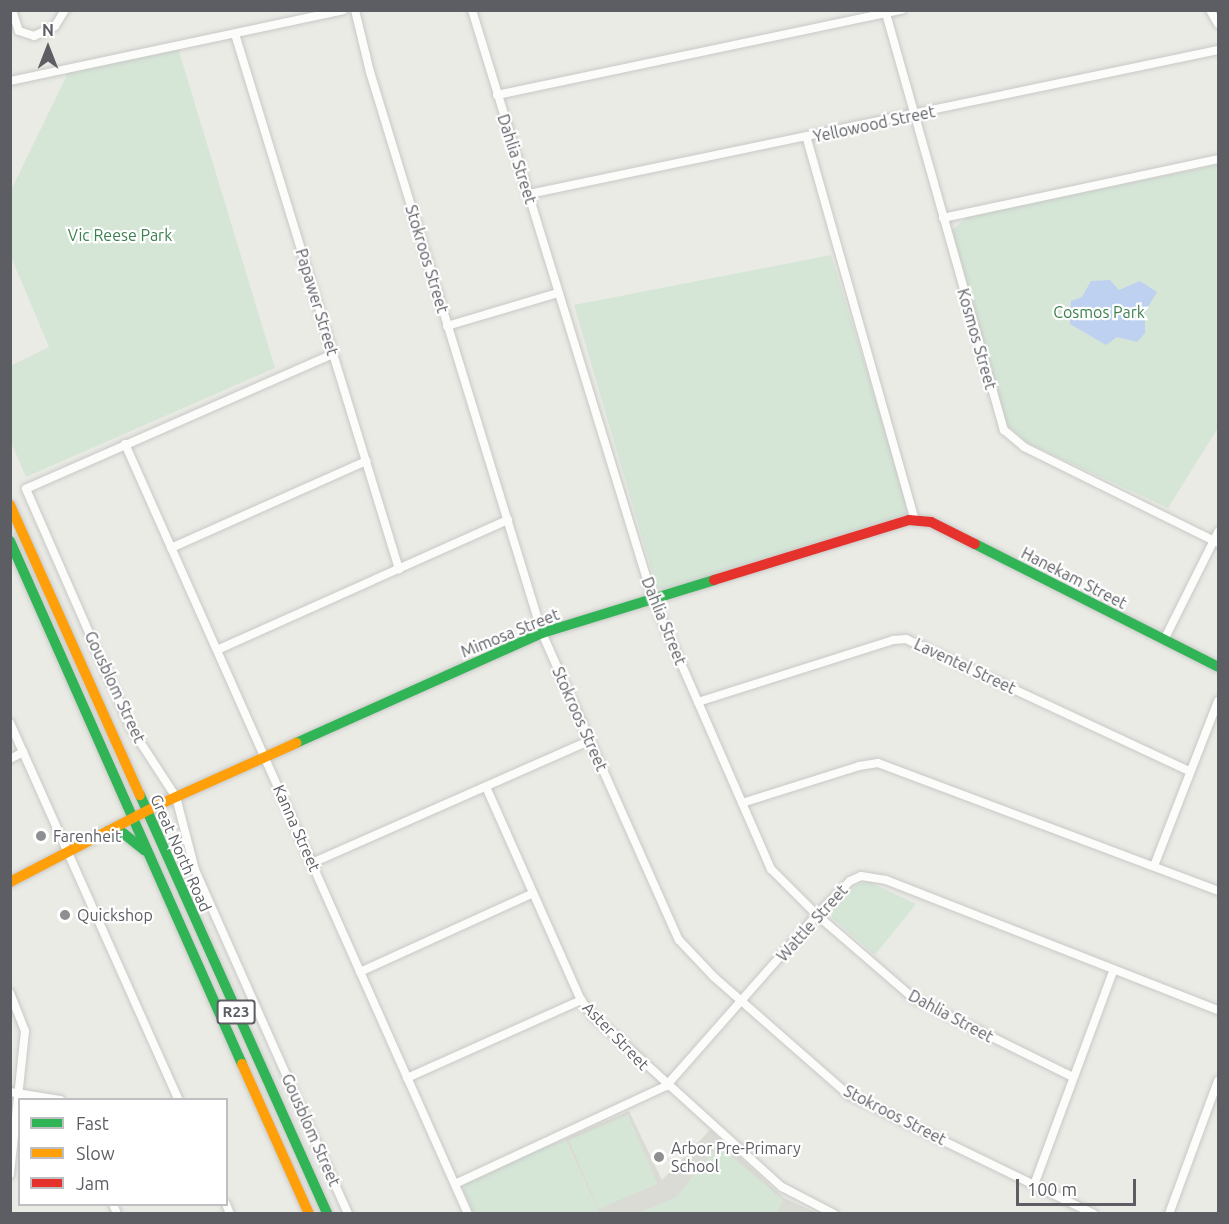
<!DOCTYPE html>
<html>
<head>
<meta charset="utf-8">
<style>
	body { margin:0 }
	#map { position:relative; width:1229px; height:1224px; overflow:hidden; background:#ebebe6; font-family:Ubuntu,sans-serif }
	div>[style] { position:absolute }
	.education>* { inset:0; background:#dbdbd5 }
	.green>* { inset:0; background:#d5e6d7; transform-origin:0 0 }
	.water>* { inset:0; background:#bed1f1 }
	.roads { filter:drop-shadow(0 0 2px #c8c8c6) drop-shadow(0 0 2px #c8c8c6) }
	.street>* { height:8px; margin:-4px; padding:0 4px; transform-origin:4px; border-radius:4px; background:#fcfcfb }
	.fast>* { height:10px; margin:-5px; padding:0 5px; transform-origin:5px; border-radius:5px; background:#30b455 }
	.slow>* { height:10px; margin:-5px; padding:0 5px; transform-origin:5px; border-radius:5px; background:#ff9f0a }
	.jam>* { height:10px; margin:-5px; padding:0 5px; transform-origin:5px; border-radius:5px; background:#e5322d }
	.dots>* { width:16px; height:16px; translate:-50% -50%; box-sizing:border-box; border:3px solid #fff; border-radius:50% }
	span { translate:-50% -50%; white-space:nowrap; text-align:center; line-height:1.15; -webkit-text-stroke:4.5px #fff; paint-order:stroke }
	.shield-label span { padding:2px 4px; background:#fff; border:2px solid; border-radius:4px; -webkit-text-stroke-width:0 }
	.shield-label { font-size:15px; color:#5c5e63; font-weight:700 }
	.street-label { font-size:16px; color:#5c5e63 }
	.park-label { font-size:16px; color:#3e814f }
	.poi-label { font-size:16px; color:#5c5e63 }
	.left { translate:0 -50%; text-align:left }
	.frame { position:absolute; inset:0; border:12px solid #5c5e63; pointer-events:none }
	.legend { position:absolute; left:18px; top:1098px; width:210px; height:108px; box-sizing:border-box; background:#fff; border:2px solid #bebfc1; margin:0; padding:8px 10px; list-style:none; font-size:18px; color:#5c5e63 }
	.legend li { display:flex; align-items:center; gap:12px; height:30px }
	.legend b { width:30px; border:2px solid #bebfc1 }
	.north { position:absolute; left:18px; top:18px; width:60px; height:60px; -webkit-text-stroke:4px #fff; paint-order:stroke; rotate:0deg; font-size:16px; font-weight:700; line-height:24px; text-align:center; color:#5c5e63 }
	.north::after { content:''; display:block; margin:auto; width:21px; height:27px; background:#5c5e63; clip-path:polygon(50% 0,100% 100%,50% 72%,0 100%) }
	.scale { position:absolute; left:1016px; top:1179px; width:120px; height:27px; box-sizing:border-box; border:3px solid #5c5e63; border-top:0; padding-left:8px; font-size:18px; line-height:21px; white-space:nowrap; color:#5c5e63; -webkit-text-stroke:4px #fff; paint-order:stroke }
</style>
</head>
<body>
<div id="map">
	<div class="education">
		<i style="clip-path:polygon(629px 1111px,662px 1180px,710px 1130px,784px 1198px,817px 1213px,599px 1213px,565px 1139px)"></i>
	</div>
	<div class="green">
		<i style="clip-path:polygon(178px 48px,275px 368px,26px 477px,11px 442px,10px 366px,49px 347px,11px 257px,11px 190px,69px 71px)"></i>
		<i style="clip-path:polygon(1218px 165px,1218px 428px,1168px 508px,1026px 442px,1007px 425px,952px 230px,969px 216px)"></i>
		<i style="clip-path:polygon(831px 255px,907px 502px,906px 516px,664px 590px,657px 588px,574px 305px)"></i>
		<i style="clip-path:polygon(869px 882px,916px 904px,875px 955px,832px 918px,831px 909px,858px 884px)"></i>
		<i style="left:628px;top:1115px;width:75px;height:64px;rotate:67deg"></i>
		<i style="clip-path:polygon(565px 1139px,599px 1213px,474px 1213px,464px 1192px,465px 1183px,470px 1178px)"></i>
		<i style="clip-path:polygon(718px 1145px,783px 1200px,777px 1213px,638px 1213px,677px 1197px)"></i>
	</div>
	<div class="water">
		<i style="clip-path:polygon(1110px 280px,1119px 290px,1140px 281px,1157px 292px,1145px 312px,1145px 333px,1137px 342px,1117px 337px,1106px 345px,1070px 324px,1071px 301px,1082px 297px,1091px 281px)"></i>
	</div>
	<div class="roads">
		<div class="street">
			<i style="left:12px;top:10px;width:22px;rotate:72deg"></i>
			<i style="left:19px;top:31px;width:16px;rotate:18deg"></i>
			<i style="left:34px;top:36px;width:23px;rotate:-25deg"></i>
			<i style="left:55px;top:26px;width:19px;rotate:-58deg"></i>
			<i style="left:355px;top:10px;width:64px;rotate:76.4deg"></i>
			<i style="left:370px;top:72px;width:587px;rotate:72.95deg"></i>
			<i style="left:542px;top:633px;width:336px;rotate:66deg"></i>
			<i style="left:679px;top:940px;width:51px;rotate:46.6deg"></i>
			<i style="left:714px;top:977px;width:179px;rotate:41.2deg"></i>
			<i style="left:849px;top:1095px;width:272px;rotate:25.9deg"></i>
			<i style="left:472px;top:10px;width:616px;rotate:72.92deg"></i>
			<i style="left:653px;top:599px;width:295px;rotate:66.4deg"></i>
			<i style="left:771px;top:869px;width:65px;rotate:45deg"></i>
			<i style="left:817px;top:915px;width:127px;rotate:40.8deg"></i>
			<i style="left:913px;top:998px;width:178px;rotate:26.3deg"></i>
			<i style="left:885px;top:10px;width:437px;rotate:74.2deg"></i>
			<i style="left:1004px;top:430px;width:26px;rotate:40deg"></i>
			<i style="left:1024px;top:447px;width:216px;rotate:26.3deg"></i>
			<i style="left:1210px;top:10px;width:16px;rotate:60deg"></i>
			<i style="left:235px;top:34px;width:560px;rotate:72.96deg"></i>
			<i style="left:10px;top:81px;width:340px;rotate:-12deg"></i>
			<i style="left:497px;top:95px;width:414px;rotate:-11.9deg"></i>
			<i style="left:807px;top:139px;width:396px;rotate:74.2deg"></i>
			<i style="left:529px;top:194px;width:704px;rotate:-11.8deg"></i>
			<i style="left:943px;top:218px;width:281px;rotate:-12.1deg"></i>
			<i style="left:447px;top:326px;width:116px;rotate:-16.6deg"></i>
			<i style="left:333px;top:354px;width:335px;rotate:156.3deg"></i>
			<i style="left:26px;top:489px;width:261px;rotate:66.3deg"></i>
			<i style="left:131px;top:728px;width:82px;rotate:56.9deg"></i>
			<i style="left:176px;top:797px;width:75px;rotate:75.4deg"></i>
			<i style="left:195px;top:870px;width:376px;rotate:66deg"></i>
			<i style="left:125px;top:444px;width:843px;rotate:65.99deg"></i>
			<i style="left:171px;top:548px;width:214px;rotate:-24deg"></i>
			<i style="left:1164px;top:640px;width:121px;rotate:-63.4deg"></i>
			<i style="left:217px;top:650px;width:319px;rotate:-24.1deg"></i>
			<i style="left:698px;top:702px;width:205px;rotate:-17.6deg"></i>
			<i style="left:893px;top:640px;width:13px;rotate:-4deg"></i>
			<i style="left:906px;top:639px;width:312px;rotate:25deg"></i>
			<i style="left:10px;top:723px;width:413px;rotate:65.9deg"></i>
			<i style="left:10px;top:759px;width:15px;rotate:-28deg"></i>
			<i style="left:486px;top:787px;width:233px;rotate:66deg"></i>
			<i style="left:581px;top:1000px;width:19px;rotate:54deg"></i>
			<i style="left:592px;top:1015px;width:256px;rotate:42.2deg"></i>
			<i style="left:782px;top:1187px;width:59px;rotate:27.4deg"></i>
			<i style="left:742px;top:803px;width:123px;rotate:-17.5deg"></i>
			<i style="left:859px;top:766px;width:19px;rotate:-9deg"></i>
			<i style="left:878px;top:763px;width:363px;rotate:20.6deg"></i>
			<i style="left:312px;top:863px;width:303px;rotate:-23.8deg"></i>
			<i style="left:1154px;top:866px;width:177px;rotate:-68.8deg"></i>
			<i style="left:360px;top:972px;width:190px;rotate:-24.5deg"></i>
			<i style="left:10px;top:993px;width:41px;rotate:68.5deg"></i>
			<i style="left:25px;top:1031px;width:144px;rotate:96deg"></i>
			<i style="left:407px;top:1078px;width:191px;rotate:-24.1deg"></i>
			<i style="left:10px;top:1092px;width:51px;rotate:9.1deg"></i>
			<i style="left:455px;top:1184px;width:233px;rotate:-24.9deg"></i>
			<i style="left:666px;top:1086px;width:228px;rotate:-48.6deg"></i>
			<i style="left:817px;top:915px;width:47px;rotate:-45.9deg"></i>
			<i style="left:850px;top:881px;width:12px;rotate:-24deg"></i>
			<i style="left:861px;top:876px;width:25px;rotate:9deg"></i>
			<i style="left:886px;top:880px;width:357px;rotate:21.4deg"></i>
			<i style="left:1034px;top:1185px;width:230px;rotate:-69.7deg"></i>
			<i style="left:113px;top:1204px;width:11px;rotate:68deg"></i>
			<i style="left:226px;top:1204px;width:11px;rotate:68deg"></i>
			<i style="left:1169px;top:1214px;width:142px;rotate:-69.8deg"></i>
		</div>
		<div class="fast">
			<i style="left:10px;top:541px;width:572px;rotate:66.08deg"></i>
			<i style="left:975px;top:544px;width:272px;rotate:26.8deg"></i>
			<i style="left:296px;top:743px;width:269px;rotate:-24.1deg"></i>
			<i style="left:542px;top:633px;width:180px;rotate:-17.1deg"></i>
			<i style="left:140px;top:795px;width:459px;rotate:65.9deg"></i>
			<i style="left:108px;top:831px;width:15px;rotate:8deg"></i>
			<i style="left:123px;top:833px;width:28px;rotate:39deg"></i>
		</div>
		<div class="slow">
			<i style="left:10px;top:505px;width:318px;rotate:65.9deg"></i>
			<i style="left:10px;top:882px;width:165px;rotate:-27.5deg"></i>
			<i style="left:156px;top:806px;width:154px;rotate:-24.2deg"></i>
			<i style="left:242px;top:1064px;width:164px;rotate:65.9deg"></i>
		</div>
		<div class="jam">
			<i style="left:714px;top:580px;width:204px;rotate:-17.1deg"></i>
			<i style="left:909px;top:520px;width:22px;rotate:5deg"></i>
			<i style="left:931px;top:522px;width:49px;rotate:26.6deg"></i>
		</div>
	</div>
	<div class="dots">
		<i style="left:41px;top:836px;background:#8e8f91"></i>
		<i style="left:65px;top:915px;background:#8e8f91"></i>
		<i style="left:659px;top:1157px;background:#8e8f91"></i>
	</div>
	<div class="shield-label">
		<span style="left:236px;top:1012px">R23</span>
	</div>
	<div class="street-label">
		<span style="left:874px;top:124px;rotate:-12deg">Yellowood Street</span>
		<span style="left:517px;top:159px;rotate:72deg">Dahlia Street</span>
		<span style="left:427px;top:259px;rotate:73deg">Stokroos Street</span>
		<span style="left:317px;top:302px;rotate:73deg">Papawer Street</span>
		<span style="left:977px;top:339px;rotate:74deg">Kosmos Street</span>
		<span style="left:1074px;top:578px;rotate:27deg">Hanekam Street</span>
		<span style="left:664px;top:621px;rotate:68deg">Dahlia Street</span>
		<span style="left:510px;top:633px;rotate:-22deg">Mimosa Street</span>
		<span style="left:965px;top:666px;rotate:25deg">Laventel Street</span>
		<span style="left:115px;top:687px;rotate:65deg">Gousblom Street</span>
		<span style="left:580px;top:719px;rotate:66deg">Stokroos Street</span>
		<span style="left:297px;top:828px;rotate:66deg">Kanna Street</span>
		<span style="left:181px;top:853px;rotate:66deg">Great North Road</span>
		<span style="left:812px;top:923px;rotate:-48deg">Wattle Street</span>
		<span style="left:951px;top:1016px;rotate:28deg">Dahlia Street</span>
		<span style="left:616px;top:1036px;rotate:46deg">Aster Street</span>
		<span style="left:895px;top:1115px;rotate:27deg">Stokroos Street</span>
		<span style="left:311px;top:1130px;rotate:66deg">Gousblom Street</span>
	</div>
	<div class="park-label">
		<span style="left:120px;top:235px">Vic Reese Park</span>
		<span style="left:1099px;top:312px">Cosmos Park</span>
	</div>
	<div class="poi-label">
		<span class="left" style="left:53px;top:836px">Farenheit</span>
		<span class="left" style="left:77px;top:915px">Quickshop</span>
		<span class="left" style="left:671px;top:1157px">Arbor Pre-Primary<br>School</span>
	</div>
	<div class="frame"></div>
	<ul class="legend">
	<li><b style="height:8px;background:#30b455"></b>Fast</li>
	<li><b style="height:8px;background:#ff9f0a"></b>Slow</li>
	<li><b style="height:8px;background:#e5322d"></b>Jam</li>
	</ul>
	<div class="north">N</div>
	<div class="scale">100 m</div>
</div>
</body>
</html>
